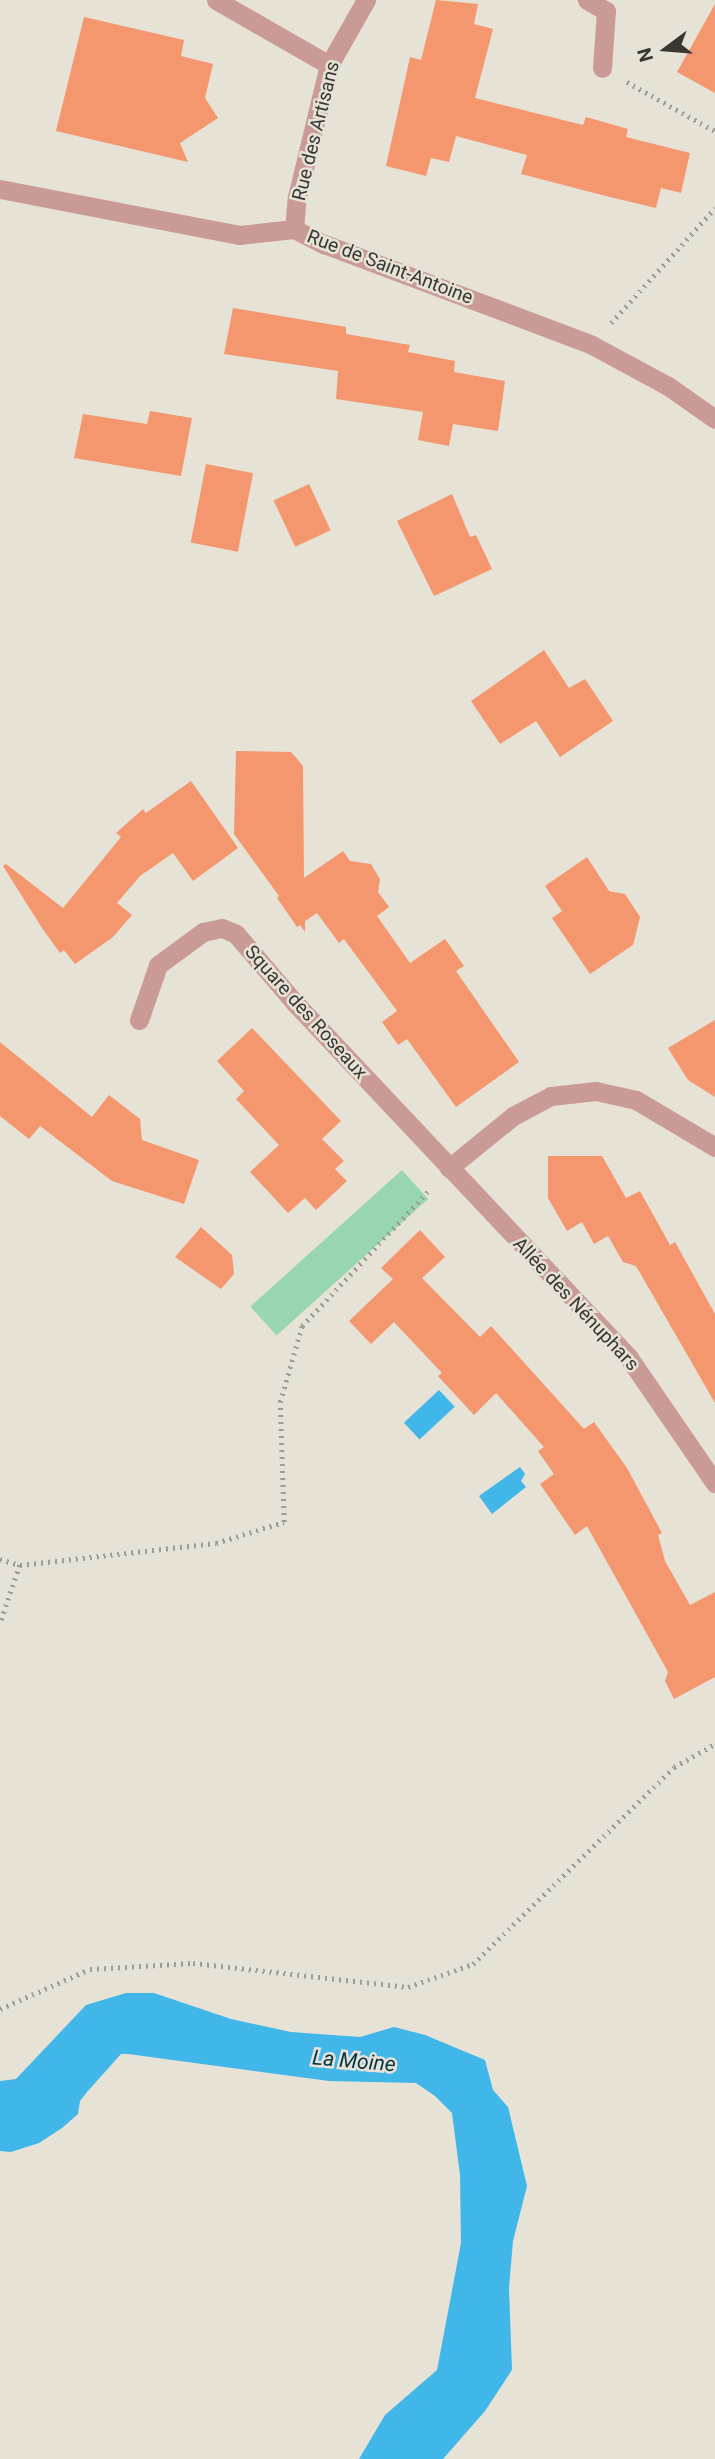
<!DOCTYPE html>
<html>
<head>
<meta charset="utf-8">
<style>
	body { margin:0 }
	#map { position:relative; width:715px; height:2459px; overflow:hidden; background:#e6e2d5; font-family:Roboto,sans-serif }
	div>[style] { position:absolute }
	.green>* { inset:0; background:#98d6b1; transform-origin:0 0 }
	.water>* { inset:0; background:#40b6e9; transform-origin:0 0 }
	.building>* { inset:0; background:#f4966e; transform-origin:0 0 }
	.path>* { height:4.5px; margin-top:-2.25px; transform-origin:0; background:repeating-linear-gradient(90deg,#9f9c92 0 2px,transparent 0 7px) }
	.minor>* { height:19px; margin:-9.5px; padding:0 9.5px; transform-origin:9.5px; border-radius:9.5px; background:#ca9b96 }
	.tertiary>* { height:19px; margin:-9.5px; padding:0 9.5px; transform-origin:9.5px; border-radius:9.5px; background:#ca9b96 }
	span { translate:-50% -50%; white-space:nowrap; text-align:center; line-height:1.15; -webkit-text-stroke:5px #e6e2d5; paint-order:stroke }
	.street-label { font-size:19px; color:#383731 }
	.water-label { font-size:21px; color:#003448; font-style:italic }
	.north { position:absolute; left:631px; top:14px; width:70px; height:70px; -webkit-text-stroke:5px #e6e2d5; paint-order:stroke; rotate:254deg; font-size:19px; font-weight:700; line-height:28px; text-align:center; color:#383731 }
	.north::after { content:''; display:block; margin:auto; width:24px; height:32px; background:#383731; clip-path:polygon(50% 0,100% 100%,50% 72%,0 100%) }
</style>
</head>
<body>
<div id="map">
	<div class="green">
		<i style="left:402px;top:1170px;width:39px;height:204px;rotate:48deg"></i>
	</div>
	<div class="water">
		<i style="left:439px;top:1390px;width:23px;height:48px;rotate:47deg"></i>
		<i style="clip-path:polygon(520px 1467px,525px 1474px,521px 1481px,526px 1487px,492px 1514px,479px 1496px)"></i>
		<i style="clip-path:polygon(126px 1993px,154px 1993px,231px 2019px,291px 2032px,360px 2037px,394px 2027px,425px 2035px,485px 2060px,493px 2090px,508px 2107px,527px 2186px,513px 2241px,509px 2288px,512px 2370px,485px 2411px,443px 2459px,359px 2459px,385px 2415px,437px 2370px,461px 2243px,460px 2175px,452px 2113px,435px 2096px,416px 2083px,329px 2081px,128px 2054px,121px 2054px,87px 2092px,80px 2101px,78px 2114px,62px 2128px,39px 2143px,11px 2152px,0 2151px,0 2081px,16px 2079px,86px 2005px)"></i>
	</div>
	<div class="building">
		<i style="clip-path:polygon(436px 0,478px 4px,474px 24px,493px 29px,475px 98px,583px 125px,586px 117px,628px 129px,626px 137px,690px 153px,681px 193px,661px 188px,656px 208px,610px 197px,521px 174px,527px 155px,456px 136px,449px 162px,431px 158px,426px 176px,386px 166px,410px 57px,421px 60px)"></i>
		<i style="clip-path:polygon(715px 4px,715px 93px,677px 72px)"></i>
		<i style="clip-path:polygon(84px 17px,184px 40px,181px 56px,213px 64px,205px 98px,218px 118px,180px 143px,188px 162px,56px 131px)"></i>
		<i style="clip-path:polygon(233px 308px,346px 327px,346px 334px,410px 345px,408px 352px,455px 361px,454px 372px,505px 381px,498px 431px,453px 424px,449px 446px,418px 440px,423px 412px,336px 399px,338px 371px,224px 354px)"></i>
		<i style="clip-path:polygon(150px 411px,192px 418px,181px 476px,74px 458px,83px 414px,147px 424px)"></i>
		<i style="left:206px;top:464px;width:48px;height:80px;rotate:11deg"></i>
		<i style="left:309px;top:484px;width:51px;height:39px;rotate:65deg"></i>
		<i style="clip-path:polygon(452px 494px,470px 537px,476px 535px,492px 569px,434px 596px,397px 521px)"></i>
		<i style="clip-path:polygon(544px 650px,569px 688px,585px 679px,613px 721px,560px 757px,536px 721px,500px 744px,471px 701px)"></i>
		<i style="clip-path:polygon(236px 751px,291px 752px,303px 766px,304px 878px,343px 851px,350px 861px,371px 864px,380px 879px,378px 892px,389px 907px,377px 916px,410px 963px,445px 939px,464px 966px,456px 971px,519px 1062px,456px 1107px,407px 1039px,398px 1045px,382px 1022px,397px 1011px,344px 939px,339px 943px,317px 913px,305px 921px,305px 932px,300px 925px,297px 927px,277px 898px,279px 896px,234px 834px)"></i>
		<i style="clip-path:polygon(191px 781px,238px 848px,193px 881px,173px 853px,140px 876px,117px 903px,132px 915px,113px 937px,75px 964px,64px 950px,60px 953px,42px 928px,3px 866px,6px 864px,63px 908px,121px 837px,116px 833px,143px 809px,146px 813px)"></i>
		<i style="clip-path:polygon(587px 857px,609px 891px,625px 894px,640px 917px,633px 945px,590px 974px,552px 918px,562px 911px,545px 886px)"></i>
		<i style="clip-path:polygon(715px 1020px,715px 1097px,688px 1080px,668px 1048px)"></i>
		<i style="clip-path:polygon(252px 1028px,341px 1121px,322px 1139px,344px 1161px,335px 1169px,347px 1181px,316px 1210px,305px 1198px,288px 1213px,250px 1172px,279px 1145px,236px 1099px,244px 1091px,217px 1061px)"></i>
		<i style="clip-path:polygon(0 1042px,92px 1117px,109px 1095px,140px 1119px,142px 1140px,199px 1160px,184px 1204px,112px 1181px,40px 1126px,29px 1139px,0 1116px)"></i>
		<i style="clip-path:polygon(548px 1156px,602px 1156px,626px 1198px,640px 1191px,670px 1245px,675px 1242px,715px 1314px,715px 1403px,636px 1266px,623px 1262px,608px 1236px,594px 1244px,582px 1222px,567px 1231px,548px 1198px)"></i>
		<i style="clip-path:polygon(201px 1227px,232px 1255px,234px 1274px,221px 1289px,175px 1257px)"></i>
		<i style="clip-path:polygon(420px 1230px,445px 1257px,422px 1278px,480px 1337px,491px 1326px,584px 1429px,594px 1422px,627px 1468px,662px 1533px,658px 1535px,665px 1561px,690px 1605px,715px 1592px,715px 1677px,674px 1699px,665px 1681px,668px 1672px,587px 1526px,575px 1535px,540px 1484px,554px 1474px,538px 1451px,544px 1447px,496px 1393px,474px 1415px,438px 1376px,442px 1373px,394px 1322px,371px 1344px,349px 1321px,393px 1279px,381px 1268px)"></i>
	</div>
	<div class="path">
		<i style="left:627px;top:82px;width:101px;rotate:29.1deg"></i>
		<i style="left:611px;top:323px;width:155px;rotate:-47.9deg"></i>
		<i style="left:0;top:1559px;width:21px;rotate:17deg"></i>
		<i style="left:20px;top:1565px;width:62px;rotate:108.7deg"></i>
		<i style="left:20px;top:1565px;width:197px;rotate:-6.4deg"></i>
		<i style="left:216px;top:1543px;width:71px;rotate:-17.2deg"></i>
		<i style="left:284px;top:1522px;width:120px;rotate:-91.9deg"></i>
		<i style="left:280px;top:1402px;width:79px;rotate:-73.9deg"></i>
		<i style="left:302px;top:1326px;width:187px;rotate:-46.9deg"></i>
		<i style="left:0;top:2009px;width:98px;rotate:-24deg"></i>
		<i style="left:90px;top:1969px;width:103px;rotate:-3.3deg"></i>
		<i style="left:193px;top:1963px;width:216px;rotate:6.4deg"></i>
		<i style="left:408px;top:1987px;width:69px;rotate:-19.5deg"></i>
		<i style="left:473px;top:1964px;width:281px;rotate:-44.4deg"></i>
		<i style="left:674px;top:1767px;width:47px;rotate:-29.3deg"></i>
	</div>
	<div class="minor">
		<i style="left:216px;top:0;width:130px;rotate:29.9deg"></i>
		<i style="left:587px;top:0;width:22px;rotate:30deg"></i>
		<i style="left:606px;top:11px;width:57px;rotate:94deg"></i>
		<i style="left:294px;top:229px;width:32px;rotate:-85deg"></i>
		<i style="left:297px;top:197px;width:136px;rotate:-76.4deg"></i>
		<i style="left:329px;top:65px;width:75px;rotate:-60.4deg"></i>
		<i style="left:139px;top:1020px;width:58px;rotate:-70.9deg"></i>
		<i style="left:158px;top:965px;width:56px;rotate:-36.3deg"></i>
		<i style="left:203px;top:932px;width:19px;rotate:-12deg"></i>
		<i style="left:222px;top:928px;width:15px;rotate:23deg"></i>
		<i style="left:236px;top:934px;width:91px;rotate:49.5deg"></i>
		<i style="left:295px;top:1003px;width:487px;rotate:46.7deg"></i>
		<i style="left:629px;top:1358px;width:152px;rotate:55.5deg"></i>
		<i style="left:449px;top:1168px;width:82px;rotate:-39.1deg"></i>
		<i style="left:513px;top:1116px;width:43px;rotate:-27.8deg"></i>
		<i style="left:551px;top:1096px;width:45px;rotate:-6.3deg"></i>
		<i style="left:596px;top:1091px;width:41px;rotate:12.7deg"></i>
		<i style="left:636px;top:1100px;width:92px;rotate:30.7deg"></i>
	</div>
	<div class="tertiary">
		<i style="left:0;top:189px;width:243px;rotate:10.9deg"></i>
		<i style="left:239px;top:235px;width:55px;rotate:-6.2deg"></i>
		<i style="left:294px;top:229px;width:34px;rotate:27deg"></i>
		<i style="left:324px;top:244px;width:286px;rotate:20.6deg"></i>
		<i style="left:592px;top:345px;width:86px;rotate:28.3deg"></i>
		<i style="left:668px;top:386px;width:57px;rotate:35.1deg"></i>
	</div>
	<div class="street-label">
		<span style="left:316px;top:131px;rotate:-76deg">Rue des Artisans</span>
		<span style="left:390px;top:267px;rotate:21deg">Rue de Saint-Antoine</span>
		<span style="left:306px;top:1012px;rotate:48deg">Square des Roseaux</span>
		<span style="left:576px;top:1304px;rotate:47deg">Allée des Nénuphars</span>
	</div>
	<div class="water-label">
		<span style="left:354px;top:2061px;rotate:5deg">La Moine</span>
	</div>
	<div class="north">N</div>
</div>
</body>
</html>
